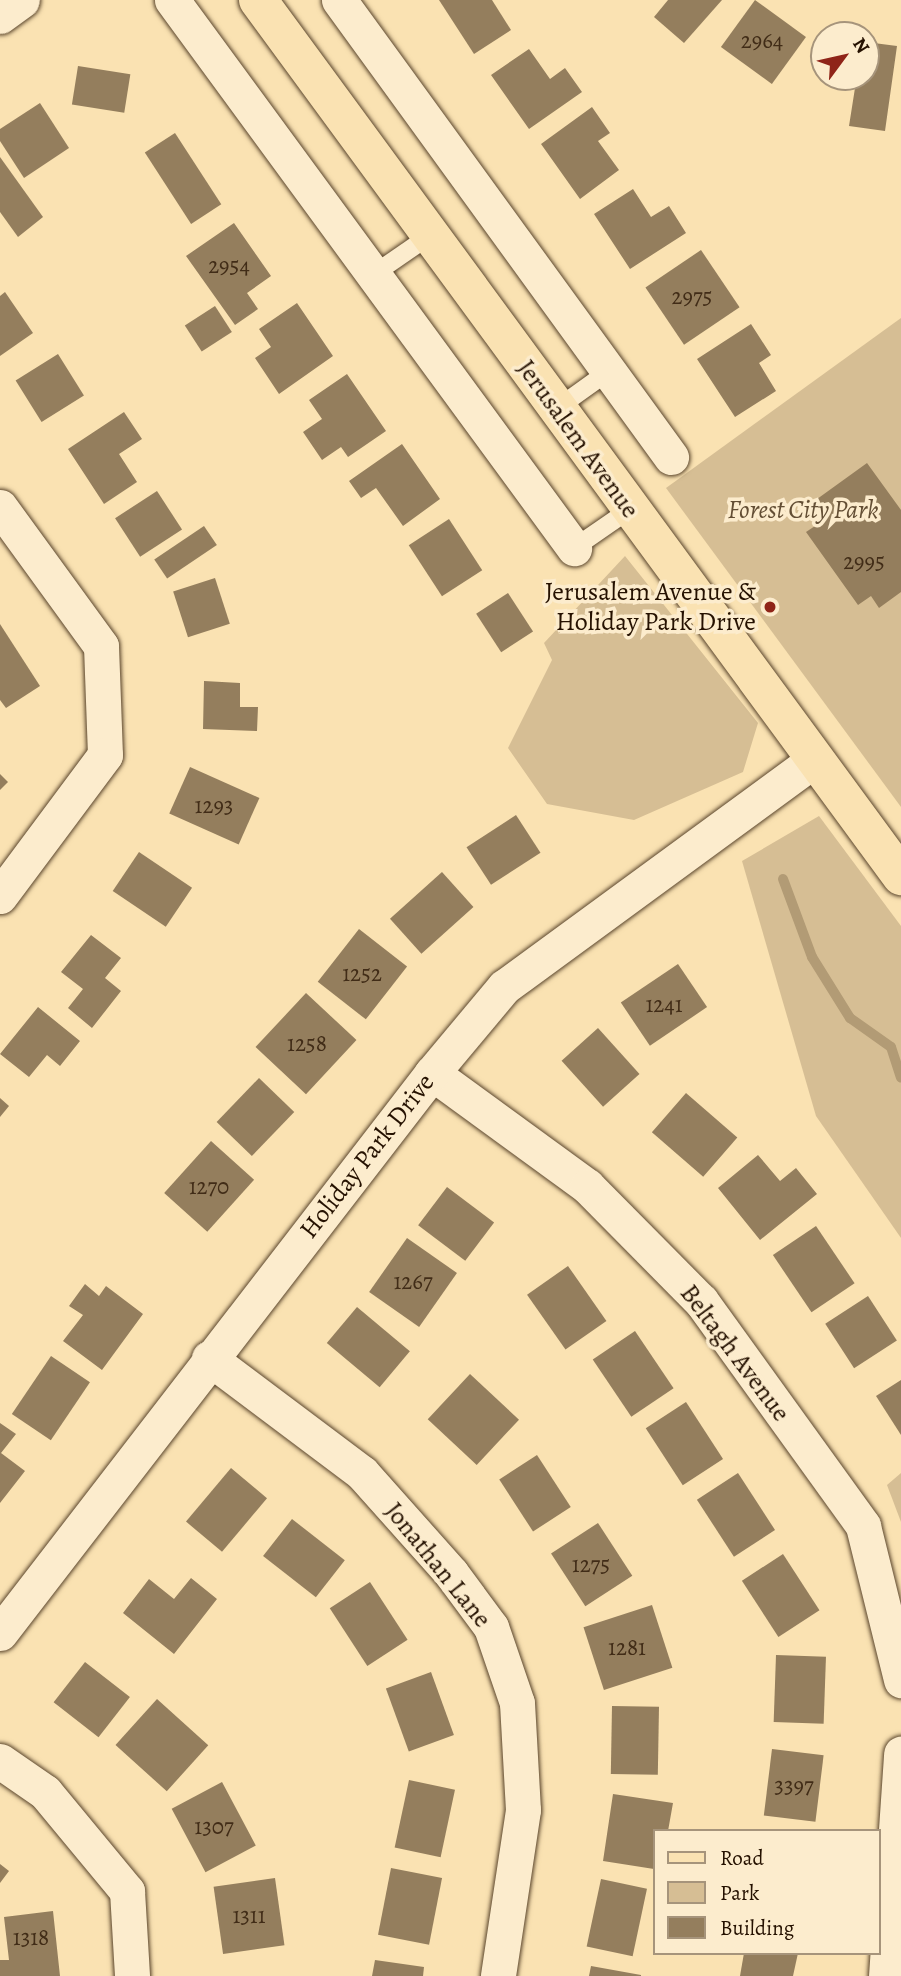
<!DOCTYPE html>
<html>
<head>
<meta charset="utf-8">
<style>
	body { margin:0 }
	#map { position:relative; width:901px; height:1976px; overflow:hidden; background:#fae2b2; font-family:Alegreya,serif }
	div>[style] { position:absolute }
	.green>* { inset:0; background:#d6be94 }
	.stream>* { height:10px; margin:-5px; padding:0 5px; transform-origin:5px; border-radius:5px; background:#b29b75 }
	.building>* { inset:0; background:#947e5d; transform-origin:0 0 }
	.roads { filter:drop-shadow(0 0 2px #5a452c) drop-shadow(0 0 2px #5a452c) }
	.service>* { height:18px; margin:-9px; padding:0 9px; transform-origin:9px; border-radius:9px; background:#fceccd }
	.minor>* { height:35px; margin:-17.5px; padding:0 17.5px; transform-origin:17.5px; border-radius:17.5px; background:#fceccd }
	.primary>* { height:38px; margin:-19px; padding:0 19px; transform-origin:19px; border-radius:19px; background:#fae2b2 }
	.dots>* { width:19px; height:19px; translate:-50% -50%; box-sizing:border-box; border:4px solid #fceccd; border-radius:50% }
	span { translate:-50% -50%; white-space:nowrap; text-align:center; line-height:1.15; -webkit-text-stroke:7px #fceccd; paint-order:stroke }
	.number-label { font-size:23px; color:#412c17 }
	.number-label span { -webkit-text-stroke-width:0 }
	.street-label { font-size:26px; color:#251100 }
	.park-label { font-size:26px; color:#634e34; font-style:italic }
	.poi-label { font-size:26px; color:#251100 }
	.right { translate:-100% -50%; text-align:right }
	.legend { position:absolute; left:653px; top:1829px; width:228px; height:126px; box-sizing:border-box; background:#fceccd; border:2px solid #a6947b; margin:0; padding:9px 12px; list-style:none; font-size:21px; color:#251100 }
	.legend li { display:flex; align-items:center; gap:14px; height:35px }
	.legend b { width:35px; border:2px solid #a6947b }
	.north { position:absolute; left:810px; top:21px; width:70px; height:70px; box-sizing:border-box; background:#fceccd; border:2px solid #a6947b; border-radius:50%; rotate:57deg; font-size:19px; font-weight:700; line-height:28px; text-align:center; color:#251100 }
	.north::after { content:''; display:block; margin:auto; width:24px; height:32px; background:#8f2418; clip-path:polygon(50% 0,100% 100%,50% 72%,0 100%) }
</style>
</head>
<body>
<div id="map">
	<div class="green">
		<i style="clip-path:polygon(901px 318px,901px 807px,666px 488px)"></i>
		<i style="clip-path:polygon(625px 556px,758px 723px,743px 772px,634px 820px,547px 804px,508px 748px,552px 660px,544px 643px)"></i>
		<i style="clip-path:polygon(819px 816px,901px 926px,901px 1238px,816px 1116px,742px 861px)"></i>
		<i style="clip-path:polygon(901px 1473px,901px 1522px,887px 1485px)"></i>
	</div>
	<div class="stream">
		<i style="left:783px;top:879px;width:83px;rotate:69.6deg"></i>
		<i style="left:812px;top:957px;width:72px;rotate:58.1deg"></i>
		<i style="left:850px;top:1018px;width:50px;rotate:35.3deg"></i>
		<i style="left:891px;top:1047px;width:32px;rotate:72deg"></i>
	</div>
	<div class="building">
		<i style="clip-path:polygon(439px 0,492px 0,511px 30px,474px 54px)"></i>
		<i style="clip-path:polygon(668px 0,722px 0,684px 43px,654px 17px)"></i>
		<i style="left:755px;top:0;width:63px;height:58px;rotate:36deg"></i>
		<i style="clip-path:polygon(866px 42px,897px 46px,885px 131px,849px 126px,855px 88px,826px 84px,827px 77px,866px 77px)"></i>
		<i style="clip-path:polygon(529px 49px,550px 79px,565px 68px,582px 92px,529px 129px,491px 75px)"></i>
		<i style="left:78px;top:66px;width:53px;height:39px;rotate:9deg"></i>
		<i style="clip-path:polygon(40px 103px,69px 148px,24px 178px,0 141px,0 129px)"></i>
		<i style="clip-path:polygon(592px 107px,610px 133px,598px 141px,619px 170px,580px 199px,541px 144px)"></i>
		<i style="left:175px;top:133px;width:85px;height:36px;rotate:57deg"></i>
		<i style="clip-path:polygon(0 157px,43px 217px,18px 237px,0 212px)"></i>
		<i style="clip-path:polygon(633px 189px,651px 217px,669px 206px,686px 233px,630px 269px,594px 214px)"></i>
		<i style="clip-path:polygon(234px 223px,271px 276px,247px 293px,258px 309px,235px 325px,186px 256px)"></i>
		<i style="left:701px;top:250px;width:69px;height:67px;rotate:56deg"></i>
		<i style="clip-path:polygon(5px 292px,33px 333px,0 356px,0 296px)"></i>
		<i style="clip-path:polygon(297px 303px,333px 356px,279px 394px,255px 358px,271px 347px,259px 329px)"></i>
		<i style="left:215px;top:306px;width:31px;height:36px;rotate:57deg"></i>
		<i style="clip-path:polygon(751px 324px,771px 355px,759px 363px,776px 391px,735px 417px,697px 359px)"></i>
		<i style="left:58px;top:354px;width:49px;height:50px;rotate:58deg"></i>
		<i style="clip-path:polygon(347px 374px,386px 431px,348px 457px,341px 447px,322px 460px,303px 432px,322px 419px,309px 400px)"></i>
		<i style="clip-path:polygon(124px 412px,142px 439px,119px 454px,137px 482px,104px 504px,68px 449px)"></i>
		<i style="clip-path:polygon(402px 444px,440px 499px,403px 526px,376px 488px,361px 498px,349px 481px)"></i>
		<i style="clip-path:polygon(867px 463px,901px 510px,901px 592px,879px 608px,871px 596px,858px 605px,806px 532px,818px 524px,806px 507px)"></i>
		<i style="left:157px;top:491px;width:46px;height:50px;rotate:57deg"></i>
		<i style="left:449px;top:519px;width:61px;height:48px;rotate:57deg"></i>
		<i style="left:204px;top:526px;width:23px;height:60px;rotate:56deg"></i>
		<i style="left:215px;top:578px;width:48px;height:44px;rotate:72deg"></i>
		<i style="left:508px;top:593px;width:46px;height:38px;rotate:57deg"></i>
		<i style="clip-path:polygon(0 624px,40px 686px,6px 708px,0 700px)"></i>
		<i style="clip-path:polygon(204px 681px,240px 683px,240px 707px,258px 707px,257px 731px,203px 729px)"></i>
		<i style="left:190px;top:767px;width:76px;height:51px;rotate:24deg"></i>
		<i style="clip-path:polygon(0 774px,8px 782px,0 790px)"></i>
		<i style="left:516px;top:815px;width:45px;height:59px;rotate:57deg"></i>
		<i style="left:139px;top:852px;width:64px;height:47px;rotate:34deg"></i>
		<i style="left:442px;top:872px;width:47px;height:70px;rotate:48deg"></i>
		<i style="left:359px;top:929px;width:61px;height:67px;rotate:38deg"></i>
		<i style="clip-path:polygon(91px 935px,121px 958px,105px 978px,121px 991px,92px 1028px,68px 1008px,83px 989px,61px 972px)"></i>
		<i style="left:678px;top:964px;width:52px;height:69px;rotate:56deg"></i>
		<i style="left:306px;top:993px;width:69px;height:74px;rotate:43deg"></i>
		<i style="clip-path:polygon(38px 1007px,80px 1041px,60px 1066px,47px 1055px,29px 1077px,0 1054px)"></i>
		<i style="left:598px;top:1028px;width:62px;height:49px;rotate:48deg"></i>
		<i style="left:259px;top:1078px;width:49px;height:61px;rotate:44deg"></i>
		<i style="left:686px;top:1093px;width:68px;height:52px;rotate:41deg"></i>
		<i style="clip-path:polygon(0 1098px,9px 1106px,0 1117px)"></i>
		<i style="left:211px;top:1141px;width:58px;height:70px;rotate:42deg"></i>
		<i style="clip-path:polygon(758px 1155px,780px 1181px,796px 1168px,817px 1194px,760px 1240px,718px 1188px)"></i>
		<i style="left:447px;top:1187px;width:59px;height:48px;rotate:37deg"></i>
		<i style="left:816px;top:1226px;width:69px;height:52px;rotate:56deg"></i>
		<i style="left:407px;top:1238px;width:61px;height:66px;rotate:35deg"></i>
		<i style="left:568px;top:1266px;width:67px;height:50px;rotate:55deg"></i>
		<i style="clip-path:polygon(85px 1284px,99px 1296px,106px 1286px,143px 1314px,102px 1370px,63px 1341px,83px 1315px,69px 1306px)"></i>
		<i style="left:868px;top:1296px;width:53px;height:51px;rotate:57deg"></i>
		<i style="left:357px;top:1307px;width:69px;height:47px;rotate:40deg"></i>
		<i style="left:635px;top:1331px;width:69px;height:51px;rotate:56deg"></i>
		<i style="left:51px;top:1356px;width:47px;height:70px;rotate:34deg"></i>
		<i style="left:470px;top:1374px;width:67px;height:62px;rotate:43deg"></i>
		<i style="clip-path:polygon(901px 1380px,901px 1435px,876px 1396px)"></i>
		<i style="left:686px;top:1402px;width:68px;height:48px;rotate:57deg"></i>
		<i style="clip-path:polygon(0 1423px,16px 1434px,1px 1453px,25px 1471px,0 1503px)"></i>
		<i style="left:537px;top:1455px;width:62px;height:45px;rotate:57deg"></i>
		<i style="left:231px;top:1468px;width:47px;height:70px;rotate:40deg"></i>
		<i style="left:738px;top:1473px;width:68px;height:49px;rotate:57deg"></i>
		<i style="left:292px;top:1519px;width:67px;height:47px;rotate:38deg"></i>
		<i style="left:598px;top:1523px;width:63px;height:56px;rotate:57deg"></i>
		<i style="left:783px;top:1554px;width:67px;height:49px;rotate:57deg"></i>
		<i style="clip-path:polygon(191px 1578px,217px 1599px,174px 1654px,123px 1613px,149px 1579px,174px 1599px)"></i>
		<i style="left:370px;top:1582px;width:69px;height:48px;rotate:57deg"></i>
		<i style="left:652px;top:1605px;width:66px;height:72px;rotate:72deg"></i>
		<i style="left:776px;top:1655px;width:50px;height:67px;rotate:2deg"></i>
		<i style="left:85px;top:1662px;width:57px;height:51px;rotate:38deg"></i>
		<i style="left:431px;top:1672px;width:67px;height:48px;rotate:70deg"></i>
		<i style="left:157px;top:1699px;width:69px;height:62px;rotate:42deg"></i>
		<i style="left:612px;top:1706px;width:47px;height:68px;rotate:1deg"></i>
		<i style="left:772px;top:1749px;width:52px;height:67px;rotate:7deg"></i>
		<i style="left:409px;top:1780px;width:47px;height:69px;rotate:12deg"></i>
		<i style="left:222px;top:1782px;width:72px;height:57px;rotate:62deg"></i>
		<i style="clip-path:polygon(613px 1794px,673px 1803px,668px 1831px,654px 1831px,654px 1869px,603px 1861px)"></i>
		<i style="clip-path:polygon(0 1864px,9px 1871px,0 1883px)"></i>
		<i style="left:391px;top:1868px;width:52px;height:68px;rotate:11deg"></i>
		<i style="left:275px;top:1878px;width:68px;height:62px;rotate:82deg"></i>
		<i style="left:601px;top:1879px;width:47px;height:69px;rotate:12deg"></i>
		<i style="clip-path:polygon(53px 1911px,60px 1976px,0 1976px,0 1960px,9px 1960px,4px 1917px)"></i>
		<i style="clip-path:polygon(744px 1953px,798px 1953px,793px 1976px,740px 1976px)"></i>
		<i style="clip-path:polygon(375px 1960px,424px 1967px,423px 1976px,372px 1976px)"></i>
		<i style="clip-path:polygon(591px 1966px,641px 1975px,641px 1976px,589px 1976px)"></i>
	</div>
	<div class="roads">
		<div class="service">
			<i style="left:374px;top:274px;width:67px;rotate:-34.6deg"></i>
			<i style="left:556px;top:409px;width:65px;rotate:-35.6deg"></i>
			<i style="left:574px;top:548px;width:67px;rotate:-34.6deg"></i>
		</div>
		<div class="minor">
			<i style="left:172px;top:0;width:680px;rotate:53.74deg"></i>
			<i style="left:339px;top:0;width:565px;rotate:54deg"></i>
			<i style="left:0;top:16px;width:27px;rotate:-36deg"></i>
			<i style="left:0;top:507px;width:172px;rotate:54deg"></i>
			<i style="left:101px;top:646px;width:109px;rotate:87.9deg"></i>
			<i style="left:105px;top:755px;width:176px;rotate:126.7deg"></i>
			<i style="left:432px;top:1073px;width:192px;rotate:36.1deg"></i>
			<i style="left:587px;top:1186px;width:162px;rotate:45.3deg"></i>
			<i style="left:701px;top:1301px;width:277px;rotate:54.2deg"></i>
			<i style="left:863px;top:1526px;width:159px;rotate:76.1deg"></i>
			<i style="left:209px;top:1358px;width:191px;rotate:36.9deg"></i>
			<i style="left:362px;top:1473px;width:134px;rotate:48.3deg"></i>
			<i style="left:451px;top:1573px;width:67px;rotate:53.5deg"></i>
			<i style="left:491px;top:1627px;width:80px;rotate:71.1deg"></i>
			<i style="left:517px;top:1703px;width:107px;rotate:86.8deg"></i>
			<i style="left:523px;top:1810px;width:168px;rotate:98.6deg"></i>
			<i style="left:0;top:1633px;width:707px;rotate:-52.35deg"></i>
			<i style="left:432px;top:1073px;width:112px;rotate:-50.1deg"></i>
			<i style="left:504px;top:987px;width:384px;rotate:-36.2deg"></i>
			<i style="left:0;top:1761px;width:55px;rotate:34.6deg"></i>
			<i style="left:45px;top:1792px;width:129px;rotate:50.4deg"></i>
			<i style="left:127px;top:1891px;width:85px;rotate:86.6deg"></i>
			<i style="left:886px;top:1976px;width:223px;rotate:-86.1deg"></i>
		</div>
		<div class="primary">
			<i style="left:258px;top:0;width:1087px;rotate:53.72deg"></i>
		</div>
	</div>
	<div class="dots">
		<i style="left:770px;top:607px;background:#8f2418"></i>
	</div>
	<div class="number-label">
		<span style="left:762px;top:41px">2964</span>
		<span style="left:229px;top:266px">2954</span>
		<span style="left:692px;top:297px">2975</span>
		<span style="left:864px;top:562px">2995</span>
		<span style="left:214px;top:806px">1293</span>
		<span style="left:362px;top:974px">1252</span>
		<span style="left:664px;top:1005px">1241</span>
		<span style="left:307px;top:1044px">1258</span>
		<span style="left:209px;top:1187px">1270</span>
		<span style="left:413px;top:1282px">1267</span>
		<span style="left:591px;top:1565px">1275</span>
		<span style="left:627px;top:1648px">1281</span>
		<span style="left:794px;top:1786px">3397</span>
		<span style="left:214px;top:1827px">1307</span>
		<span style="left:249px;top:1916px">1311</span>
		<span style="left:31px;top:1938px">1318</span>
	</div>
	<div class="street-label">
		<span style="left:578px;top:439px;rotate:54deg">Jerusalem Avenue</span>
		<span style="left:367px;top:1156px;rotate:-52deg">Holiday Park Drive</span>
		<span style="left:735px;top:1353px;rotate:53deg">Beltagh Avenue</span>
		<span style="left:438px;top:1565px;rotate:51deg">Jonathan Lane</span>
	</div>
	<div class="park-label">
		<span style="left:803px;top:510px">Forest City Park</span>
	</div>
	<div class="poi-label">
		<span class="right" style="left:756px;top:607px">Jerusalem Avenue &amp;<br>Holiday Park Drive</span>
	</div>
	<ul class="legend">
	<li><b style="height:9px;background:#fae2b2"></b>Road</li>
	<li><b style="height:19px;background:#d6be94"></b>Park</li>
	<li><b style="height:19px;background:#947e5d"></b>Building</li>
	</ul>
	<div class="north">N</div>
</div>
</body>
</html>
